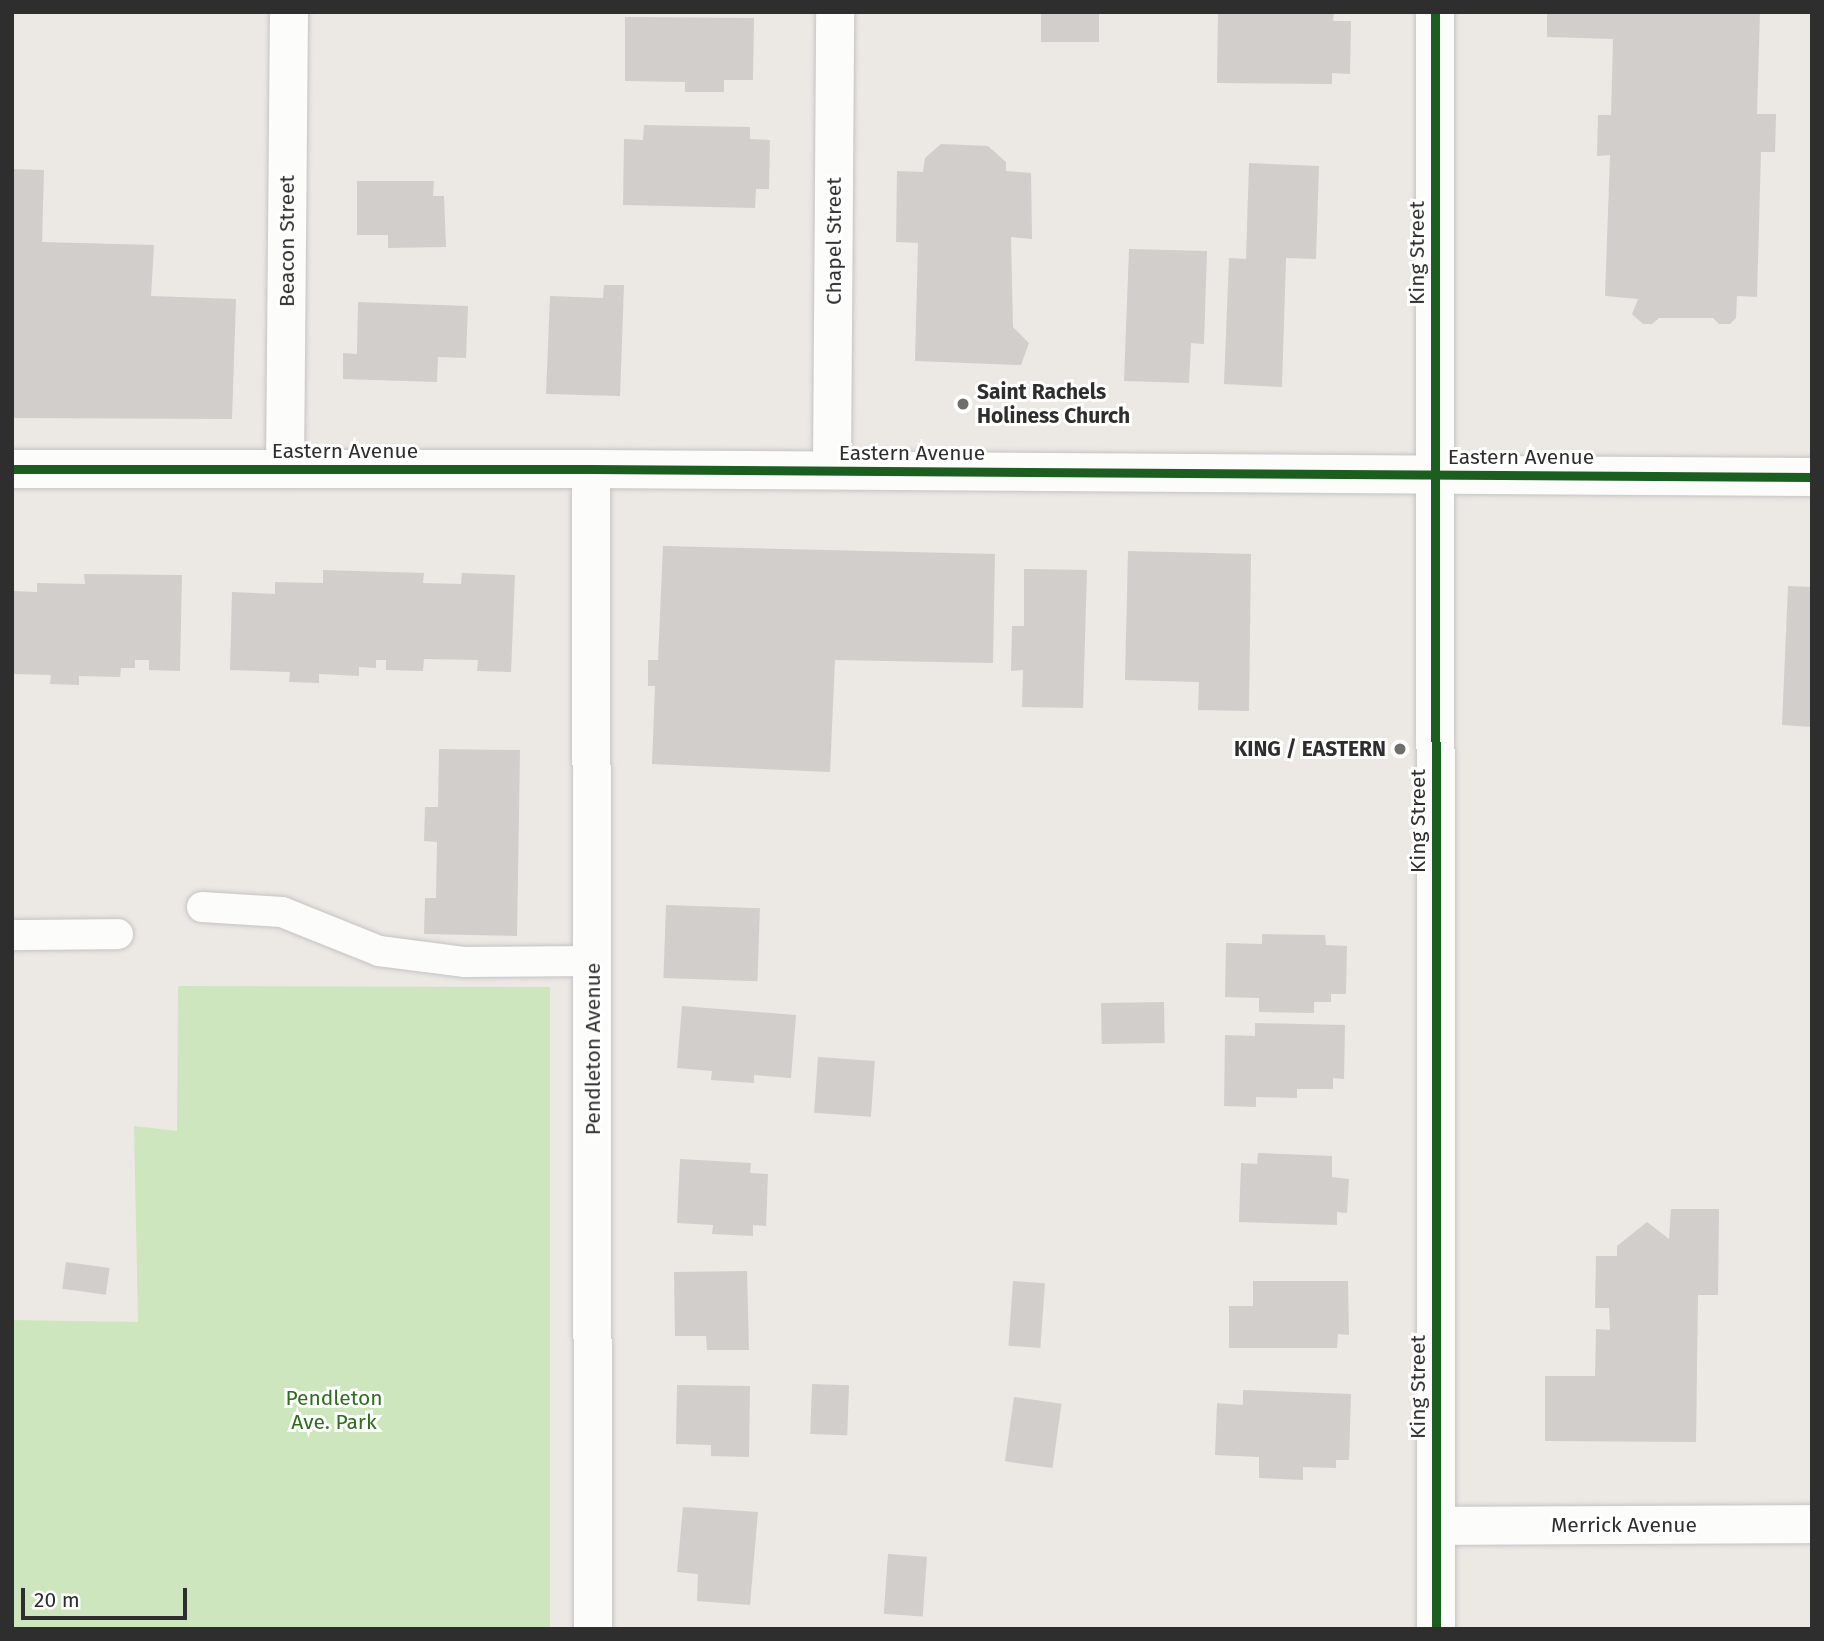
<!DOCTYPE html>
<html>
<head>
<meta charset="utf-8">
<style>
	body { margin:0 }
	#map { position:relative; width:1824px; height:1641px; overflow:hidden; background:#ece8e4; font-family:"Fira Sans",sans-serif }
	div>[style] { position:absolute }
	.green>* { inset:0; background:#cee6be }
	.building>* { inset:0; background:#d1cecb; transform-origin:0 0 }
	.roads { filter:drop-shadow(0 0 2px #c5c4c5) drop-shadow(0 0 2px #c5c4c5) }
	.lane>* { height:30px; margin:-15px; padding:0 15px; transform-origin:15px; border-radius:15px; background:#fcfcfb }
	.street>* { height:38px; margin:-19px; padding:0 19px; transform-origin:19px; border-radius:19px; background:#fcfcfb }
	.secondary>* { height:38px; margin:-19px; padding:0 19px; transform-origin:19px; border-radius:19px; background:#fcfcfb }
	.cycleway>* { height:9px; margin:-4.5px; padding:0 4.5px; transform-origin:4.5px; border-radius:4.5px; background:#1b5e20 }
	.dots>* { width:19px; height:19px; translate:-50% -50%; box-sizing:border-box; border:4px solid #fff; border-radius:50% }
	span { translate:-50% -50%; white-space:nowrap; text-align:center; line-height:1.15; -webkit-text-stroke:6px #fff; paint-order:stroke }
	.street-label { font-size:21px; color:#2e2e2e }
	.poi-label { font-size:21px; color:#2e2e2e; font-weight:700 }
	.left { translate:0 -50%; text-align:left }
	.right { translate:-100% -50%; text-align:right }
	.park-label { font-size:21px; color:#2c6e1b }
	.frame { position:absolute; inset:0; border:14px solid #2e2e2e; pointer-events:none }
	.scale { position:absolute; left:21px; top:1588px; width:166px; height:32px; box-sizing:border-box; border:4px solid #2e2e2e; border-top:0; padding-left:9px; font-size:21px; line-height:24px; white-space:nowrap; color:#2e2e2e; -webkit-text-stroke:5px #fff; paint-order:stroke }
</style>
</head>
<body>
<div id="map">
	<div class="green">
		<i style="clip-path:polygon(178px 986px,550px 987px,550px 1629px,12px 1629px,12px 1320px,138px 1322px,134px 1126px,177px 1131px)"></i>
	</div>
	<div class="building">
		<i style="left:1041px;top:12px;width:58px;height:30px"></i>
		<i style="clip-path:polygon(1218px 12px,1334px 12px,1333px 21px,1351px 21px,1350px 74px,1332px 73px,1332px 84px,1217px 83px)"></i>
		<i style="clip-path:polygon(1547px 12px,1760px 12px,1757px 114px,1776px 114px,1775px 152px,1761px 152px,1757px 297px,1737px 296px,1736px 318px,1730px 324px,1719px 324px,1713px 318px,1659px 318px,1652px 324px,1643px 324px,1632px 314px,1638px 299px,1605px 296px,1610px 155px,1597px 156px,1598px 115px,1611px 115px,1613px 39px,1547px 37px)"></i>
		<i style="clip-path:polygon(625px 17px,754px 18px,753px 80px,724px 80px,724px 92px,685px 92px,685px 82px,625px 81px)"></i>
		<i style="clip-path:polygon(644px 125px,750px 127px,750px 139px,770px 140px,769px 189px,756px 189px,755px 208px,623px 205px,624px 139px,643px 140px)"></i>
		<i style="clip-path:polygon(941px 144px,988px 146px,1006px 162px,1006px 171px,1031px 173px,1032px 239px,1011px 237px,1013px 327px,1029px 343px,1021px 365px,915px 361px,918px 243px,896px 242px,897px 171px,923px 172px,925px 158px)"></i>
		<i style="clip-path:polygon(1249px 163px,1319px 166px,1316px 259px,1286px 258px,1282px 387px,1224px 384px,1229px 258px,1246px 259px)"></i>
		<i style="clip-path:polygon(12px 169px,44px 170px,42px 242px,154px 245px,151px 296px,236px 299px,232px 419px,12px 418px)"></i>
		<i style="clip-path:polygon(357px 181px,434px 181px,433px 196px,444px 196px,446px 247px,388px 248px,388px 235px,357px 235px)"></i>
		<i style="clip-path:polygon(1129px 249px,1207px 251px,1204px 344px,1191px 343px,1189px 383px,1124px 381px)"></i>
		<i style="clip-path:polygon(604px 285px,624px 285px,620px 396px,546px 394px,550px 296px,603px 298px)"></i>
		<i style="clip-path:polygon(358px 302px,468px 306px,466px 358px,438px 357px,437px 382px,343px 379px,343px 353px,357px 354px)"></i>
		<i style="clip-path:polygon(663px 546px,995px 554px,993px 663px,835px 660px,830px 772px,652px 764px,655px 686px,648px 686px,648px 660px,658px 660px)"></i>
		<i style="clip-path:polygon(1128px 551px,1251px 554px,1249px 711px,1198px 710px,1199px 682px,1125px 680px)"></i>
		<i style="clip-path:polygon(1024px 569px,1087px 570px,1083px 708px,1022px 707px,1023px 670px,1011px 671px,1012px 626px,1024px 626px)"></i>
		<i style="clip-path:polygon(323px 570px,424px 573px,423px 583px,461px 584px,462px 573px,515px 575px,511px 672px,477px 671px,478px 660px,424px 659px,423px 671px,386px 670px,386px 660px,376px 660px,376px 668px,359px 667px,359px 676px,319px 674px,319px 683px,289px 682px,290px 672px,230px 670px,232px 592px,275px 594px,275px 582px,323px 583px)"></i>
		<i style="clip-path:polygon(84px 574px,182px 575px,180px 671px,149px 670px,149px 660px,135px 660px,135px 668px,121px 668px,120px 677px,79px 676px,79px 685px,50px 684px,51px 675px,12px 674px,12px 591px,37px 592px,37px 583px,85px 584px)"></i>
		<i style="clip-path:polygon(1788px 586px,1812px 587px,1812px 727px,1782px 725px)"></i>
		<i style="clip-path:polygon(439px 749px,520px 750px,517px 936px,424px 934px,425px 898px,436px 898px,437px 842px,424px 841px,425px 807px,438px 807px)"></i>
		<i style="left:666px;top:905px;width:94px;height:73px;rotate:2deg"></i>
		<i style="clip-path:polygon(1262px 934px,1325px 935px,1326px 945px,1347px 946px,1346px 994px,1331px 994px,1331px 1002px,1314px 1002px,1314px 1013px,1259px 1012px,1259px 998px,1225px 997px,1226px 943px,1262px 944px)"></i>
		<i style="left:1164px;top:1002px;width:41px;height:63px;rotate:89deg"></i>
		<i style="clip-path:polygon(682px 1006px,796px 1015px,791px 1078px,754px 1075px,754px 1083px,711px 1080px,712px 1071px,677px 1068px)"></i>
		<i style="clip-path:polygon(1255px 1023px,1345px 1025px,1344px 1079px,1333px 1078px,1333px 1089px,1297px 1089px,1297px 1098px,1256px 1097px,1256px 1107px,1224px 1106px,1225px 1035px,1255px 1036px)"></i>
		<i style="left:818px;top:1057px;width:57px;height:56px;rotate:4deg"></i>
		<i style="clip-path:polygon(1258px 1153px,1332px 1156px,1332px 1177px,1349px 1179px,1347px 1213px,1337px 1212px,1337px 1225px,1239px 1222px,1241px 1163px,1257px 1164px)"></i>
		<i style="clip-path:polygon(680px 1159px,751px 1163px,750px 1173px,768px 1174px,766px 1226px,753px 1225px,753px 1236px,712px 1234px,713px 1225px,677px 1223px)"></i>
		<i style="clip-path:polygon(1671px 1209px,1719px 1209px,1718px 1295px,1698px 1295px,1696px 1442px,1545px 1441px,1545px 1376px,1595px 1376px,1596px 1329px,1610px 1330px,1609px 1308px,1595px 1308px,1596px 1256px,1617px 1256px,1617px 1246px,1647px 1222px,1669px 1239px)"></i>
		<i style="left:66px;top:1262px;width:44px;height:27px;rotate:8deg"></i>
		<i style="clip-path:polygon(747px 1271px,749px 1350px,707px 1350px,706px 1336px,675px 1336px,674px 1272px)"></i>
		<i style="left:1013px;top:1281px;width:32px;height:65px;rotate:4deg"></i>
		<i style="clip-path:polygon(1253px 1281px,1348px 1281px,1349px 1335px,1338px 1334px,1337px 1348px,1229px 1348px,1229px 1306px,1253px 1306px)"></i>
		<i style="left:812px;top:1384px;width:37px;height:50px;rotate:2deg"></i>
		<i style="clip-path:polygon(677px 1385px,750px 1386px,749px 1457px,711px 1456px,711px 1445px,676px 1444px)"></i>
		<i style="clip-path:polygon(1243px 1390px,1351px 1394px,1349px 1460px,1336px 1460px,1336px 1468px,1303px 1467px,1303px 1480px,1259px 1478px,1259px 1457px,1215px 1455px,1217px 1403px,1243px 1405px)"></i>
		<i style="left:1014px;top:1397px;width:48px;height:65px;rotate:8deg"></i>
		<i style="clip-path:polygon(683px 1507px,758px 1512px,750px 1605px,697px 1601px,698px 1574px,677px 1572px)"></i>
		<i style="left:888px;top:1554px;width:39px;height:60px;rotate:4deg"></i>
	</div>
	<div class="roads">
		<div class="lane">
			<i style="left:202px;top:907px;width:80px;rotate:3.6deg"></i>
			<i style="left:282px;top:912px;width:105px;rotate:21.9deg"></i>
			<i style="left:379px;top:951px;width:87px;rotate:7.3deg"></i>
			<i style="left:465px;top:962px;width:127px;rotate:-0.5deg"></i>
			<i style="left:12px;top:935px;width:106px;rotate:-0.5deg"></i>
		</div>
		<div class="street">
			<i style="left:285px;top:469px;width:457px;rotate:-89.5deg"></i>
			<i style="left:591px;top:469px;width:1160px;rotate:89.9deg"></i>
			<i style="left:832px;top:470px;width:458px;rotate:-89.6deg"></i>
			<i style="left:1436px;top:1526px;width:376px;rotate:-0.3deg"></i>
		</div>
		<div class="secondary">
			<i style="left:1435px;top:12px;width:1617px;rotate:89.96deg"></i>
			<i style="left:12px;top:469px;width:579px"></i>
			<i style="left:591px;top:469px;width:1221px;rotate:0.38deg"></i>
		</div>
	</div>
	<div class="cycleway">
		<i style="left:1435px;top:12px;width:1617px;rotate:89.96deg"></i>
		<i style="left:12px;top:469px;width:579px"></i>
		<i style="left:591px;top:469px;width:1221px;rotate:0.38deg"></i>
	</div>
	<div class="dots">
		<i style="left:963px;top:404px;background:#706f6e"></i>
		<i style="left:1400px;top:749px;background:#706f6e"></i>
	</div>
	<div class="street-label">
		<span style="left:287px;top:241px;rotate:-90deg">Beacon Street</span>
		<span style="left:834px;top:241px;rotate:-90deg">Chapel Street</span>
		<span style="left:1417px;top:253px;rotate:-90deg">King Street</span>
		<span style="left:345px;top:451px">Eastern Avenue</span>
		<span style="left:912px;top:453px">Eastern Avenue</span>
		<span style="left:1521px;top:457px">Eastern Avenue</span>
		<span style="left:1418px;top:821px;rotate:-90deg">King Street</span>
		<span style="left:593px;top:1049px;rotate:-90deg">Pendleton Avenue</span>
		<span style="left:1418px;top:1387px;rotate:-90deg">King Street</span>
		<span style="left:1624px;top:1525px">Merrick Avenue</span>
	</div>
	<div class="poi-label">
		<span class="left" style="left:977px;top:404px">Saint Rachels<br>Holiness Church</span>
		<span class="right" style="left:1386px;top:749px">KING / EASTERN</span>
	</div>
	<div class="park-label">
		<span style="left:334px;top:1410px">Pendleton<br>Ave. Park</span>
	</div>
	<div class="frame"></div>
	<div class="scale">20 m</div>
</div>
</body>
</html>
